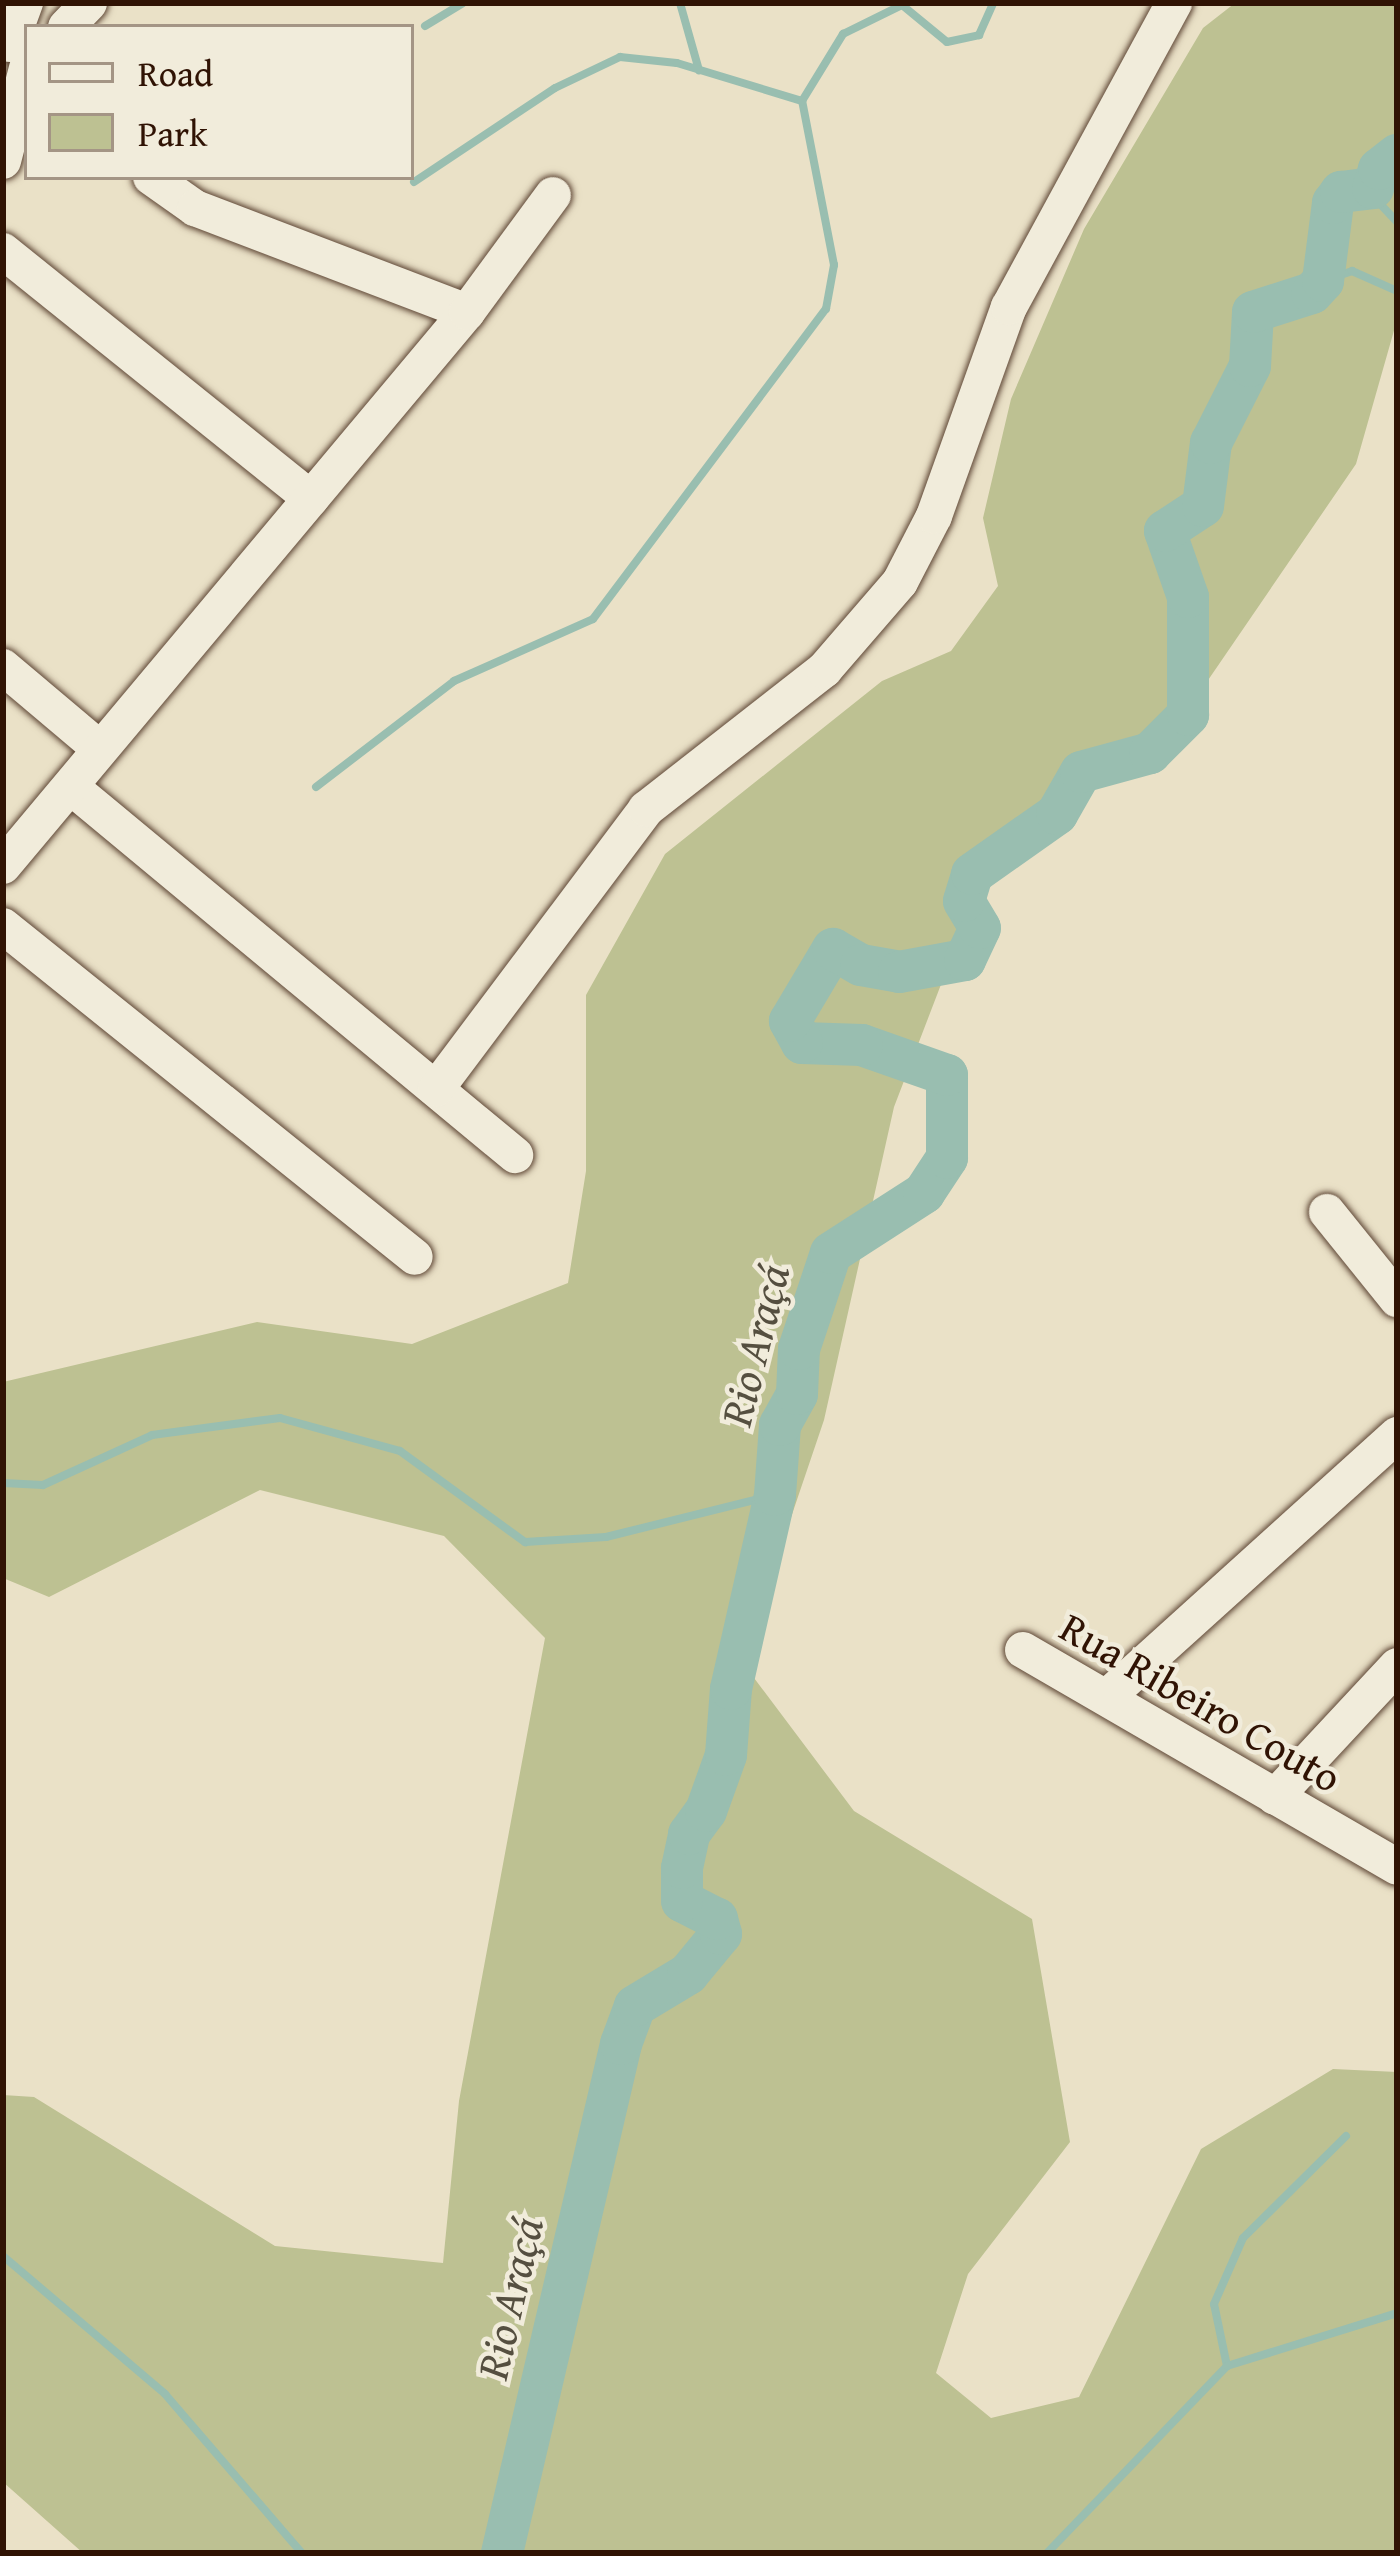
<!DOCTYPE html>
<html>
<head>
<meta charset="utf-8">
<style>
	body { margin:0 }
	#map { position:relative; width:1400px; height:2556px; overflow:hidden; background:#eae1c7; font-family:"Gentium Book Plus",serif }
	div>[style] { position:absolute }
	.green>* { inset:0; background:#bdc192 }
	.stream>* { height:8px; margin:-4px; padding:0 4px; transform-origin:4px; border-radius:4px; background:#99beb0 }
	.river>* { height:42px; margin:-21px; padding:0 21px; transform-origin:21px; border-radius:21px; background:#99beb0 }
	.roads { filter:drop-shadow(0 0 3px #5e4635) drop-shadow(0 0 3px #5e4635) }
	.minor>* { height:36px; margin:-18px; padding:0 18px; transform-origin:18px; border-radius:18px; background:#f1ecdb }
	span { translate:-50% -50%; white-space:nowrap; text-align:center; line-height:1.15; -webkit-text-stroke:9px #f1ecdb; paint-order:stroke }
	.street-label { font-size:42px; color:#301304 }
	.water-label { font-size:45px; color:#554f40; font-style:italic }
	.frame { position:absolute; inset:0; border:6px solid #301304; pointer-events:none }
	.legend { position:absolute; left:24px; top:24px; width:390px; height:156px; box-sizing:border-box; background:#f1ecdb; border:3px solid #a49585; margin:0; padding:15px 21px; list-style:none; font-size:36px; color:#301304 }
	.legend li { display:flex; align-items:center; gap:24px; height:60px }
	.legend b { width:60px; border:3px solid #a49585 }
</style>
</head>
<body>
<div id="map">
	<div class="green">
		<i style="clip-path:polygon(1235px 3px,1397px 3px,1397px 320px,1356px 464px,1178px 724px,993px 849px,894px 1107px,824px 1420px,742px 1662px,854px 1811px,1032px 1919px,1070px 2142px,968px 2274px,936px 2373px,991px 2418px,1079px 2397px,1201px 2149px,1333px 2069px,1397px 2072px,1397px 2553px,83px 2553px,3px 2482px,3px 2095px,34px 2097px,275px 2246px,443px 2263px,459px 2101px,545px 1638px,444px 1536px,260px 1490px,49px 1597px,3px 1578px,3px 1382px,257px 1322px,412px 1344px,568px 1283px,586px 1171px,586px 995px,665px 854px,882px 681px,951px 651px,998px 586px,983px 518px,1011px 399px,1084px 229px,1203px 28px)"></i>
	</div>
	<div class="stream">
		<i style="left:680px;top:3px;width:70px;rotate:74.2deg"></i>
		<i style="left:425px;top:26px;width:44px;rotate:-31.2deg"></i>
		<i style="left:414px;top:182px;width:169px;rotate:-33.7deg"></i>
		<i style="left:555px;top:88px;width:72px;rotate:-25.5deg"></i>
		<i style="left:620px;top:57px;width:57px;rotate:6deg"></i>
		<i style="left:677px;top:63px;width:131px;rotate:16.9deg"></i>
		<i style="left:1367px;top:190px;width:44px;rotate:46.8deg"></i>
		<i style="left:1323px;top:281px;width:31px;rotate:-19deg"></i>
		<i style="left:1352px;top:271px;width:49px;rotate:24deg"></i>
		<i style="left:316px;top:787px;width:174px;rotate:-37.5deg"></i>
		<i style="left:454px;top:681px;width:152px;rotate:-24deg"></i>
		<i style="left:593px;top:619px;width:388px;rotate:-53.1deg"></i>
		<i style="left:826px;top:309px;width:45px;rotate:-79.7deg"></i>
		<i style="left:834px;top:265px;width:167px;rotate:-101deg"></i>
		<i style="left:802px;top:101px;width:79px;rotate:-58.5deg"></i>
		<i style="left:843px;top:34px;width:66px;rotate:-26.2deg"></i>
		<i style="left:902px;top:5px;width:58px;rotate:39.4deg"></i>
		<i style="left:947px;top:42px;width:33px;rotate:-12deg"></i>
		<i style="left:979px;top:35px;width:35px;rotate:-66deg"></i>
		<i style="left:3px;top:1483px;width:40px;rotate:2.9deg"></i>
		<i style="left:43px;top:1485px;width:120px;rotate:-24.6deg"></i>
		<i style="left:152px;top:1435px;width:129px;rotate:-7.6deg"></i>
		<i style="left:280px;top:1418px;width:124px;rotate:15.4deg"></i>
		<i style="left:400px;top:1451px;width:155px;rotate:36.1deg"></i>
		<i style="left:525px;top:1542px;width:81px;rotate:-3.5deg"></i>
		<i style="left:606px;top:1537px;width:174px;rotate:-14deg"></i>
		<i style="left:3px;top:2256px;width:213px;rotate:40.4deg"></i>
		<i style="left:165px;top:2394px;width:210px;rotate:49.3deg"></i>
		<i style="left:1227px;top:2366px;width:63px;rotate:-101.8deg"></i>
		<i style="left:1214px;top:2304px;width:72px;rotate:-66.3deg"></i>
		<i style="left:1243px;top:2238px;width:145px;rotate:-44.7deg"></i>
		<i style="left:1047px;top:2553px;width:260px;rotate:-46.1deg"></i>
		<i style="left:1227px;top:2366px;width:178px;rotate:-17.3deg"></i>
	</div>
	<div class="river">
		<i style="left:502px;top:2553px;width:523px;rotate:-76.84deg"></i>
		<i style="left:621px;top:2044px;width:40px;rotate:-69.8deg"></i>
		<i style="left:635px;top:2006px;width:62px;rotate:-31.1deg"></i>
		<i style="left:688px;top:1974px;width:52px;rotate:-50.5deg"></i>
		<i style="left:721px;top:1934px;width:16px;rotate:-105deg"></i>
		<i style="left:717px;top:1919px;width:39px;rotate:-153deg"></i>
		<i style="left:682px;top:1901px;width:33px;rotate:-90deg"></i>
		<i style="left:682px;top:1868px;width:35px;rotate:-78deg"></i>
		<i style="left:689px;top:1834px;width:29px;rotate:-54deg"></i>
		<i style="left:706px;top:1811px;width:59px;rotate:-70.3deg"></i>
		<i style="left:726px;top:1755px;width:66px;rotate:-85.7deg"></i>
		<i style="left:731px;top:1689px;width:199px;rotate:-77.2deg"></i>
		<i style="left:775px;top:1495px;width:70px;rotate:-85.9deg"></i>
		<i style="left:780px;top:1425px;width:35px;rotate:-61deg"></i>
		<i style="left:797px;top:1394px;width:45px;rotate:-87.5deg"></i>
		<i style="left:799px;top:1349px;width:101px;rotate:-71.6deg"></i>
		<i style="left:831px;top:1253px;width:111px;rotate:-32.8deg"></i>
		<i style="left:924px;top:1193px;width:42px;rotate:-56.7deg"></i>
		<i style="left:947px;top:1158px;width:83px;rotate:-90deg"></i>
		<i style="left:947px;top:1075px;width:90px;rotate:-160.6deg"></i>
		<i style="left:862px;top:1045px;width:60px;rotate:-178.1deg"></i>
		<i style="left:802px;top:1043px;width:25px;rotate:-119deg"></i>
		<i style="left:790px;top:1021px;width:84px;rotate:-59.2deg"></i>
		<i style="left:833px;top:949px;width:32px;rotate:30deg"></i>
		<i style="left:861px;top:965px;width:39px;rotate:10deg"></i>
		<i style="left:899px;top:972px;width:67px;rotate:-10.3deg"></i>
		<i style="left:965px;top:960px;width:35px;rotate:-65deg"></i>
		<i style="left:980px;top:928px;width:31px;rotate:-121deg"></i>
		<i style="left:964px;top:901px;width:28px;rotate:-73deg"></i>
		<i style="left:972px;top:874px;width:104px;rotate:-35.2deg"></i>
		<i style="left:1057px;top:814px;width:48px;rotate:-60.3deg"></i>
		<i style="left:1081px;top:772px;width:72px;rotate:-15.4deg"></i>
		<i style="left:1150px;top:753px;width:54px;rotate:-45deg"></i>
		<i style="left:1188px;top:715px;width:118px;rotate:-90deg"></i>
		<i style="left:1188px;top:597px;width:70px;rotate:-109.2deg"></i>
		<i style="left:1165px;top:531px;width:45px;rotate:-33.3deg"></i>
		<i style="left:1203px;top:506px;width:64px;rotate:-82.8deg"></i>
		<i style="left:1211px;top:443px;width:86px;rotate:-63.1deg"></i>
		<i style="left:1250px;top:366px;width:54px;rotate:-86.8deg"></i>
		<i style="left:1253px;top:312px;width:62px;rotate:-17.9deg"></i>
		<i style="left:1312px;top:293px;width:16px;rotate:-47deg"></i>
		<i style="left:1323px;top:281px;width:79px;rotate:-82.7deg"></i>
		<i style="left:1333px;top:203px;width:14px;rotate:-54deg"></i>
		<i style="left:1341px;top:192px;width:32px;rotate:-7deg"></i>
		<i style="left:1373px;top:188px;width:20px;rotate:-72deg"></i>
		<i style="left:1379px;top:169px;width:23px;rotate:-38deg"></i>
	</div>
	<div class="roads">
		<div class="minor">
			<i style="left:66px;top:27px;width:33px;rotate:-46deg"></i>
			<i style="left:10px;top:44px;width:44px;rotate:-69.9deg"></i>
			<i style="left:3px;top:161px;width:96px;rotate:-75.5deg"></i>
			<i style="left:151px;top:177px;width:54px;rotate:35.2deg"></i>
			<i style="left:195px;top:208px;width:291px;rotate:20.9deg"></i>
			<i style="left:3px;top:251px;width:395px;rotate:38.8deg"></i>
			<i style="left:3px;top:667px;width:127px;rotate:40.2deg"></i>
			<i style="left:71px;top:787px;width:577px;rotate:39.65deg"></i>
			<i style="left:3px;top:866px;width:723px;rotate:-50.05deg"></i>
			<i style="left:467px;top:312px;width:145px;rotate:-53.7deg"></i>
			<i style="left:3px;top:926px;width:528px;rotate:38.78deg"></i>
			<i style="left:436px;top:1089px;width:350px;rotate:-53.1deg"></i>
			<i style="left:646px;top:809px;width:226px;rotate:-38deg"></i>
			<i style="left:824px;top:670px;width:116px;rotate:-49.2deg"></i>
			<i style="left:900px;top:582px;width:74px;rotate:-62.7deg"></i>
			<i style="left:934px;top:516px;width:222px;rotate:-70.3deg"></i>
			<i style="left:1009px;top:307px;width:346px;rotate:-61.5deg"></i>
			<i style="left:1327px;top:1212px;width:112px;rotate:51.2deg"></i>
			<i style="left:1023px;top:1650px;width:432px;rotate:30.1deg"></i>
			<i style="left:1107px;top:1697px;width:391px;rotate:-42.1deg"></i>
			<i style="left:1275px;top:1797px;width:179px;rotate:-47deg"></i>
		</div>
	</div>
	<div class="street-label">
		<span style="left:1201px;top:1702px;rotate:30deg">Rua Ribeiro Couto</span>
	</div>
	<div class="water-label">
		<span style="left:754px;top:1345px;rotate:-76deg">Rio Araçá</span>
		<span style="left:509px;top:2298px;rotate:-77deg">Rio Araçá</span>
	</div>
	<div class="frame"></div>
	<ul class="legend">
	<li><b style="height:15px;background:#f1ecdb"></b>Road</li>
	<li><b style="height:33px;background:#bdc192"></b>Park</li>
	</ul>
</div>
</body>
</html>
